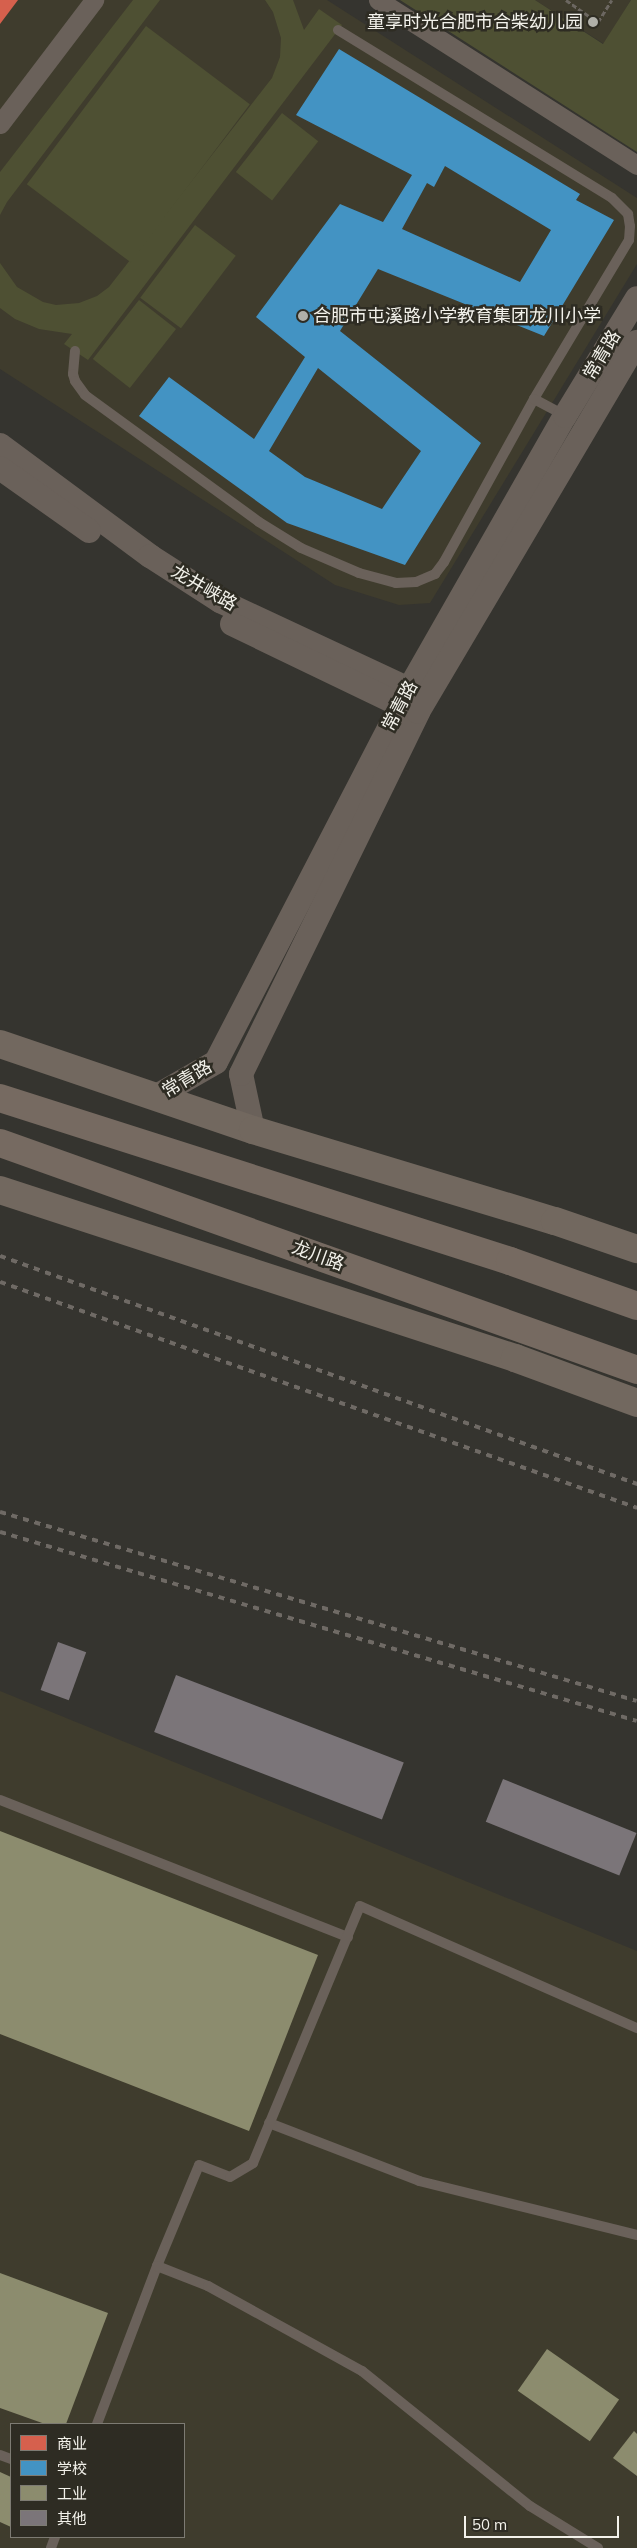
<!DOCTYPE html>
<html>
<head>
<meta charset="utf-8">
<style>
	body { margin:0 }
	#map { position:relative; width:637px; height:2548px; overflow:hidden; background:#35342f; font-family:Mulish,"Noto Sans SC",sans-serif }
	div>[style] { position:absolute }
	.built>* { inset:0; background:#3f3c2d }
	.green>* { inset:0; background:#4e5033; transform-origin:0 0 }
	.shops>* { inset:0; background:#d6604d }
	.schools>* { inset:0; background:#4393c3 }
	.industry>* { inset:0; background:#8c8c6e; transform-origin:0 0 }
	.building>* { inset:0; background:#7b7579; transform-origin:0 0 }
	.path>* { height:3px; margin-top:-1.5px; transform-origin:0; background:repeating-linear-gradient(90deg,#6c6761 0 5px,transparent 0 7.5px) }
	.service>* { height:10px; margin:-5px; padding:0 5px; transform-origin:5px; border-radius:5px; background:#6a615a }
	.minor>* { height:19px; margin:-9.5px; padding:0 9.5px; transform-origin:9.5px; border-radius:9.5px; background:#6a615a }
	.tertiary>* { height:24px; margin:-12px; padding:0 12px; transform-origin:12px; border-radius:12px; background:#6a615a }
	.primary>* { height:28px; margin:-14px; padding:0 14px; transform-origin:14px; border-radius:14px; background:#72685f }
	.trunk>* { height:28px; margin:-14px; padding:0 14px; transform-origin:14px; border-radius:14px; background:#766a61 }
	.rail>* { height:4px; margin-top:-2px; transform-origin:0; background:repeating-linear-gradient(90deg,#6f6a65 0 6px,transparent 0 12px) }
	.dots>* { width:14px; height:14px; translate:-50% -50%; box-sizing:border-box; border:2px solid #2e2c23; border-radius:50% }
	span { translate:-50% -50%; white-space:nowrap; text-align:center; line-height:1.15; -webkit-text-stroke:5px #2e2c23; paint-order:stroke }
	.poi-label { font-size:18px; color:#f3f2eb }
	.right { translate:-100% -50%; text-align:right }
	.left { translate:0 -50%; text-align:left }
	.street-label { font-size:18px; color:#f3f2eb }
	.legend { position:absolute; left:10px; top:2423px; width:175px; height:115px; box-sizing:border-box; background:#2e2c23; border:1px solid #7d7b73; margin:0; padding:6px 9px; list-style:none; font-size:15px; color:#f3f2eb }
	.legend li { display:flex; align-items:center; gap:10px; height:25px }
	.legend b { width:25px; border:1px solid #7d7b73 }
	.scale { position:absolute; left:464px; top:2516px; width:155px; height:22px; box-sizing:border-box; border:2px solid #f3f2eb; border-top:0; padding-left:6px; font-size:15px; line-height:18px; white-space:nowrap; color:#f3f2eb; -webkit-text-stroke:4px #2e2c23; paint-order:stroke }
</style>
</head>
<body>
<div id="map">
	<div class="built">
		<i style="clip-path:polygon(0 0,327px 0,637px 198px,637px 264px,430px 603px,399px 605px,335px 585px,0 369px)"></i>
		<i style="clip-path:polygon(535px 0,631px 0,604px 44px)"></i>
		<i style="clip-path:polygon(evenodd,0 1691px,637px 1951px,637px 2548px,0 2548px,0 1691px,11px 2424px,184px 2424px,184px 2537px,11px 2537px,11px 2424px)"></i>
	</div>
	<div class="green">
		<i style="clip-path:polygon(133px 0,160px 0,7px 202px,0 215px,0 172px)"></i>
		<i style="clip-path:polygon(265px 0,293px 0,304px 30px,319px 9px,342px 25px,88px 360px,64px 344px,72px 334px,39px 329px,15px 319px,0 308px,0 263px,17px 287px,43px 302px,56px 305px,79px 303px,97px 296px,109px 287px,272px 78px,280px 57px,281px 38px,273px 12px)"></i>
		<i style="clip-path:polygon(400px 0,535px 0,603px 44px,631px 0,637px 0,637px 152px)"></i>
		<i style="left:146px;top:26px;width:130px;height:198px;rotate:37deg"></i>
		<i style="left:282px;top:113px;width:46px;height:75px;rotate:38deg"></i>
		<i style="left:195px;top:225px;width:51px;height:91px;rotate:37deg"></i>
		<i style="left:139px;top:300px;width:47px;height:75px;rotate:38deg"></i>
	</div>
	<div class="shops">
		<i style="clip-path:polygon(0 0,18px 0,0 24px)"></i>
	</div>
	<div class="schools">
		<i style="clip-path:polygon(evenodd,339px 49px,580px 194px,576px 200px,614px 220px,544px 336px,378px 269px,340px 331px,481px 443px,405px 565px,287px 523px,139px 416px,169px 377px,254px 439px,305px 357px,256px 317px,340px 204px,383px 222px,412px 175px,296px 115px,339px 49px,445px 166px,551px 230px,520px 282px,402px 229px,427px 183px,434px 187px,445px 166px,339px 49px,318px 368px,421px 451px,382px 509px,305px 477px,269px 451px,318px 368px)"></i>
	</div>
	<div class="industry">
		<i style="clip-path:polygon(0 1831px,318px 1955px,249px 2131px,0 2034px)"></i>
		<i style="clip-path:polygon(0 2273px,108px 2313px,66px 2424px,45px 2424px,0 2408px)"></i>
		<i style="left:547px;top:2349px;width:88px;height:51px;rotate:35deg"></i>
		<i style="clip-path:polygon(634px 2431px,637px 2434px,637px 2476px,613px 2458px)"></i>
		<i style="clip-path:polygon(0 2472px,11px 2477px,11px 2527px,0 2522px)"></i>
	</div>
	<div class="building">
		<i style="left:58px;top:1642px;width:30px;height:51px;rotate:20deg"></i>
		<i style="left:176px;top:1675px;width:244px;height:61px;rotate:21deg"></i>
		<i style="left:503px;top:1779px;width:144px;height:46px;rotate:22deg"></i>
	</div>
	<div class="path">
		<i style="left:566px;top:0;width:39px;rotate:35deg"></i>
		<i style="left:598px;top:22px;width:26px;rotate:-58deg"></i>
	</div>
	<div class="service">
		<i style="left:338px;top:30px;width:321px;rotate:31.5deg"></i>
		<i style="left:612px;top:198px;width:23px;rotate:45deg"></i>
		<i style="left:628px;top:214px;width:12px;rotate:81deg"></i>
		<i style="left:630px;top:226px;width:14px;rotate:94deg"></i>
		<i style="left:629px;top:240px;width:185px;rotate:120.9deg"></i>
		<i style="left:75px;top:351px;width:23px;rotate:95deg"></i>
		<i style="left:73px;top:374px;width:7px;rotate:74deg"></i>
		<i style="left:75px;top:381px;width:17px;rotate:54deg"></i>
		<i style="left:85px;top:395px;width:215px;rotate:36.1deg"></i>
		<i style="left:259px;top:522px;width:49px;rotate:31.8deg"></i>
		<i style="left:301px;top:548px;width:63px;rotate:23.3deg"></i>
		<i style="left:359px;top:573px;width:38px;rotate:15deg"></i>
		<i style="left:396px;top:583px;width:20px;rotate:-3deg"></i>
		<i style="left:416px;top:582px;width:21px;rotate:-23deg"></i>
		<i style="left:435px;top:574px;width:15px;rotate:-53deg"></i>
		<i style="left:444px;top:562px;width:186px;rotate:-61.1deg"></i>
		<i style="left:534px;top:399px;width:36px;rotate:28deg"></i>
		<i style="left:0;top:1800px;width:374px;rotate:21.5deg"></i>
		<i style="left:269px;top:2123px;width:161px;rotate:21.1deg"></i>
		<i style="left:419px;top:2181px;width:225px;rotate:13.9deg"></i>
		<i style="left:157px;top:2266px;width:109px;rotate:-67.4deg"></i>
		<i style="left:199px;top:2165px;width:33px;rotate:21deg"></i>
		<i style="left:230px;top:2177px;width:27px;rotate:-31deg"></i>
		<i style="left:253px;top:2163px;width:278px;rotate:-67.4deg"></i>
		<i style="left:360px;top:1906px;width:303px;rotate:23.8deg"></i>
		<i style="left:97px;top:2424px;width:169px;rotate:-69.2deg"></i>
		<i style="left:157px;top:2266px;width:55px;rotate:21.4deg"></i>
		<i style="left:208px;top:2286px;width:176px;rotate:28.9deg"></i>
		<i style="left:362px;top:2371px;width:216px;rotate:38.8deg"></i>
		<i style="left:530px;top:2506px;width:80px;rotate:31.7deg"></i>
		<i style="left:0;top:2455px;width:12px;rotate:20deg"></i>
		<i style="left:51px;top:2548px;width:12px;rotate:-70deg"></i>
	</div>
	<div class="minor">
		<i style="left:378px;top:0;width:307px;rotate:32.5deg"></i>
		<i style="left:0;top:124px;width:156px;rotate:-52.8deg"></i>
	</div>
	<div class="tertiary">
		<i style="left:0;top:445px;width:187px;rotate:36.5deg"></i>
		<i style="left:150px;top:556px;width:83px;rotate:32.7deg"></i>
		<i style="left:220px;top:601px;width:208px;rotate:25deg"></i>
		<i style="left:409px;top:689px;width:16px;rotate:15deg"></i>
		<i style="left:0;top:468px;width:109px;rotate:35.3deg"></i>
		<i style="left:232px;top:624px;width:201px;rotate:25.7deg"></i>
		<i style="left:155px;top:1097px;width:70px;rotate:-29.8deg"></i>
		<i style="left:216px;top:1062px;width:420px;rotate:-62.6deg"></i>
		<i style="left:409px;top:689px;width:314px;rotate:-60.3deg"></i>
		<i style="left:565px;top:416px;width:138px;rotate:-58.6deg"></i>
		<i style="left:253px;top:1130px;width:57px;rotate:-102.1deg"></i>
		<i style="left:241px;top:1074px;width:403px;rotate:-63.9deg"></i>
		<i style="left:418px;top:712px;width:430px;rotate:-59.4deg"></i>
	</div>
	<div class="primary">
		<i style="left:0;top:1044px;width:267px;rotate:18.8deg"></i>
		<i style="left:253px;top:1130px;width:315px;rotate:16.8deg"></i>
		<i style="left:555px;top:1221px;width:87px;rotate:18.9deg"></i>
		<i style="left:0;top:1190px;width:542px;rotate:18.07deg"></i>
		<i style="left:515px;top:1358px;width:130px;rotate:20.2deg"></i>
	</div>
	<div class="trunk">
		<i style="left:0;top:1098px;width:535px;rotate:17.72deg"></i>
		<i style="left:510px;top:1261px;width:135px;rotate:19.5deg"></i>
		<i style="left:0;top:1143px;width:676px;rotate:19.61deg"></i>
	</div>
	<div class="rail">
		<i style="left:0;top:1256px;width:677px;rotate:19.69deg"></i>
		<i style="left:0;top:1282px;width:676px;rotate:19.53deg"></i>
		<i style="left:0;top:1512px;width:664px;rotate:16.53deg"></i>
		<i style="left:0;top:1532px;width:664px;rotate:16.53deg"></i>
	</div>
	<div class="dots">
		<i style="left:593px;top:22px;background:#b0b0a9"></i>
		<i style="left:303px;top:316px;background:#b0b0a9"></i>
	</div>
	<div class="poi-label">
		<span class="right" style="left:583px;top:22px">童享时光合肥市合柴幼儿园</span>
		<span class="left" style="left:313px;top:316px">合肥市屯溪路小学教育集团龙川小学</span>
	</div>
	<div class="street-label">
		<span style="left:602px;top:355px;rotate:-59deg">常青路</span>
		<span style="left:204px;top:588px;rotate:30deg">龙井峡路</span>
		<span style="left:400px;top:706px;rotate:-62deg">常青路</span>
		<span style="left:187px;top:1079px;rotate:-31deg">常青路</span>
		<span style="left:318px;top:1256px;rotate:20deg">龙川路</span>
	</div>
	<ul class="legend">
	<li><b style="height:14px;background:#d6604d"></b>商业</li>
	<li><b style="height:14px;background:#4393c3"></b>学校</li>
	<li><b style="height:14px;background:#8c8c6e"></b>工业</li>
	<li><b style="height:14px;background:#7b7579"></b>其他</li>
	</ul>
	<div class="scale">50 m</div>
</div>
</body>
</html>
